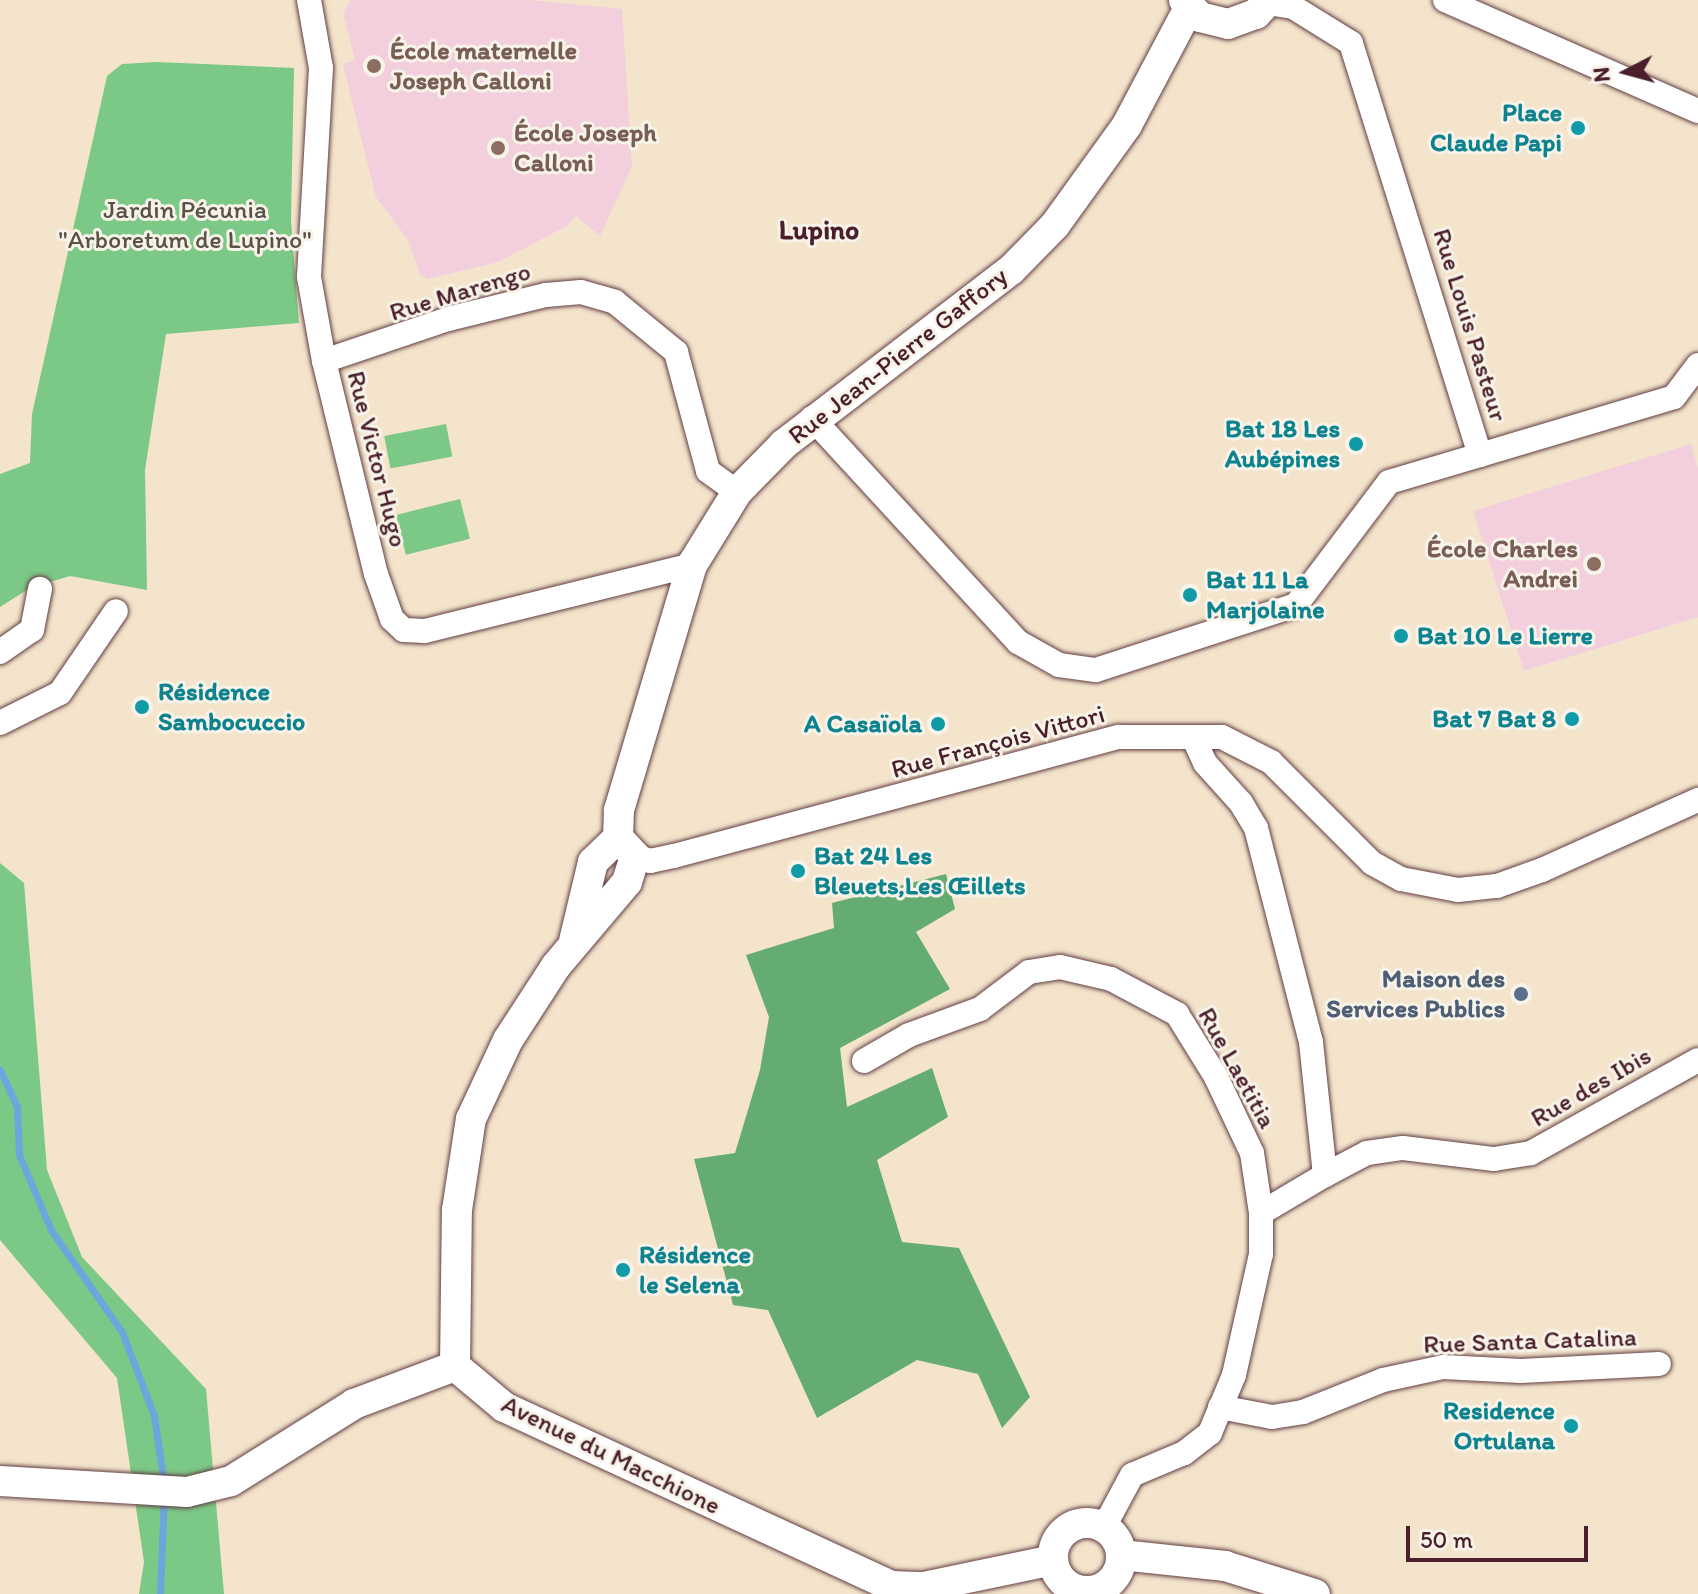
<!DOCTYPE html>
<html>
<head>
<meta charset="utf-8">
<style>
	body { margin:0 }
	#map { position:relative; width:1698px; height:1594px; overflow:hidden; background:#f3e4cb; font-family:Itim,sans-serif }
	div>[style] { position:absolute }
	.built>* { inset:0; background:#f3cfde }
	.green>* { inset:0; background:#7cc886; transform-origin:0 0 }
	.forest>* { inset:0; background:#65ac73 }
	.stream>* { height:7px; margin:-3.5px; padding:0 3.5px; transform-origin:3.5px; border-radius:3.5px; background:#6da6dc }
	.roads { filter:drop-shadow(0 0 2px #633d43) drop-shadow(0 0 2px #633d43) }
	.minor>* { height:24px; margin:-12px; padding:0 12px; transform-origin:12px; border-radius:12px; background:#fff }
	.major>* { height:30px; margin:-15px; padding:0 15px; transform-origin:15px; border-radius:15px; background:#fff }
	.major>.ring { margin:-15px; padding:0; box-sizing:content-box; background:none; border:30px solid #fff; border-radius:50% }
	.dots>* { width:22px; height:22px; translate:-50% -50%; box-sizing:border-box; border:4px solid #f7f3e8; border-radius:50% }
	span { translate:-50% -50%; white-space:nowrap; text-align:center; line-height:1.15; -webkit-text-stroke:6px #f7f3e8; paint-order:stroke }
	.education-label { font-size:26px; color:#785e54; font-weight:700 }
	.left { translate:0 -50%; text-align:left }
	.right { translate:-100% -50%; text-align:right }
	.culture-label { font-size:26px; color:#0d838f; font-weight:700 }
	.park-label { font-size:26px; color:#595246 }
	.street-label { font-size:26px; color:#4a1f2b }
	.service-label { font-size:26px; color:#4e5e75; font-weight:700 }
	.neighbourhood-label { font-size:28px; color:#4a1f2b; font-weight:700 }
	.north { position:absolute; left:1586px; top:32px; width:80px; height:80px; -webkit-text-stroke:6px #f7f3e8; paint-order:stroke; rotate:264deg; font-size:22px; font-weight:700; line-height:32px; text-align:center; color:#4a1f2b }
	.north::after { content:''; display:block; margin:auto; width:28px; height:36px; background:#4a1f2b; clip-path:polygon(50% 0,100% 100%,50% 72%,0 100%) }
	.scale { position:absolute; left:1406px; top:1526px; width:182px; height:36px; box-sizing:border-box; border:4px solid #4a1f2b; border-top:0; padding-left:10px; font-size:24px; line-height:28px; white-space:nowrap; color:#4a1f2b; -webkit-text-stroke:6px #f7f3e8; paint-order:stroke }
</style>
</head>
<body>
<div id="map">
	<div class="built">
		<i style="clip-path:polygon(351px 0,530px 0,622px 9px,632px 166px,600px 236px,576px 216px,567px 226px,498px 262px,428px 279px,420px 274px,408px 240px,376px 197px,359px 130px,343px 64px,355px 60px,343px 13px)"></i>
		<i style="clip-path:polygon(1691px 444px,1698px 468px,1698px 617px,1524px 671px,1473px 511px)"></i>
	</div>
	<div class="green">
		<i style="clip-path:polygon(157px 62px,294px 68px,291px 220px,299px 323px,166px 334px,145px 470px,147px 590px,70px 576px,30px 588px,0 607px,0 474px,30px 463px,32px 414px,107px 76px,122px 64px)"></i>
		<i style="left:446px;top:424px;width:33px;height:63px;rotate:79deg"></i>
		<i style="left:460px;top:499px;width:41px;height:66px;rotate:76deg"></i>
		<i style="clip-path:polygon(0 863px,24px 883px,47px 1170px,82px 1257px,206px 1389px,224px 1594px,139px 1594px,144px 1562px,117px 1378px,0 1240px)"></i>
	</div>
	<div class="forest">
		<i style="clip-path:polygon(946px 874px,955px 909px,916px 932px,950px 989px,840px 1048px,847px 1107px,932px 1068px,948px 1117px,877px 1160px,902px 1242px,959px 1248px,1030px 1397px,1002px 1428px,978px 1374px,917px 1360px,817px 1418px,768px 1310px,733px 1305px,694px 1159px,735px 1153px,760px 1070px,769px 1017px,746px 955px,834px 928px,832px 903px)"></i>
	</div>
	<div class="stream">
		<i style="left:0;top:1070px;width:41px;rotate:65.3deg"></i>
		<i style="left:17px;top:1107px;width:48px;rotate:87.6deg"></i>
		<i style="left:19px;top:1155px;width:82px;rotate:66.9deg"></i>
		<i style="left:51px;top:1230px;width:124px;rotate:55.2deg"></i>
		<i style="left:122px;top:1332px;width:90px;rotate:69.1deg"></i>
		<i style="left:154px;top:1416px;width:69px;rotate:81.6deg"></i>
		<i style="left:160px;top:1594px;width:98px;rotate:-87.7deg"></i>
	</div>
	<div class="roads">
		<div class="minor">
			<i style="left:309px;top:0;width:69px;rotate:80deg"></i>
			<i style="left:321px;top:68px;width:209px;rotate:93.3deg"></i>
			<i style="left:309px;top:277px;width:85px;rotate:79.9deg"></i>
			<i style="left:324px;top:361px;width:219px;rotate:76.3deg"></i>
			<i style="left:376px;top:574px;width:48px;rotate:70.4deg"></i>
			<i style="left:392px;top:619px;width:16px;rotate:43deg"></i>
			<i style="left:404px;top:630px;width:21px;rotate:3deg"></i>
			<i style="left:425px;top:631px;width:275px;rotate:-13.9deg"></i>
			<i style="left:1445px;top:0;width:276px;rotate:23.7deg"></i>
			<i style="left:324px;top:361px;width:131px;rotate:-18.7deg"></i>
			<i style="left:448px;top:319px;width:101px;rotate:-13.8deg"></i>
			<i style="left:546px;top:295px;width:35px;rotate:-5deg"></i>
			<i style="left:581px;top:292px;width:35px;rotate:16deg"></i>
			<i style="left:615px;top:302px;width:79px;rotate:39.3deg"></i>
			<i style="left:676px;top:352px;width:123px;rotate:74.9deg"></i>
			<i style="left:708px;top:471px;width:36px;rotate:36deg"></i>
			<i style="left:812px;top:418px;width:304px;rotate:47.4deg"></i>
			<i style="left:1018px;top:642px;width:47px;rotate:29.3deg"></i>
			<i style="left:1059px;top:665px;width:37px;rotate:8deg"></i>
			<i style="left:1096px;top:670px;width:210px;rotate:-18deg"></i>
			<i style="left:1296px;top:605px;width:154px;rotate:-52.9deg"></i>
			<i style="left:1389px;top:482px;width:95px;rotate:-16.5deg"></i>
			<i style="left:1480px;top:455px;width:432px;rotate:-107.4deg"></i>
			<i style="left:1351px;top:43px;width:68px;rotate:-148.2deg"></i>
			<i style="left:1293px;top:7px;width:26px;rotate:-171deg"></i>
			<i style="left:1480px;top:455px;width:202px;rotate:-16.6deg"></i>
			<i style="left:1674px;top:397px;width:40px;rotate:-53deg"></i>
			<i style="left:0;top:652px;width:39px;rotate:-35deg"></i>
			<i style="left:32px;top:630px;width:42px;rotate:-79deg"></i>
			<i style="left:0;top:723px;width:67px;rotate:-26.6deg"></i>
			<i style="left:60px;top:693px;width:99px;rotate:-55.7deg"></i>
			<i style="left:1193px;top:737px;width:29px;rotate:65deg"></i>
			<i style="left:1205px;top:763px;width:54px;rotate:48deg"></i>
			<i style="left:1241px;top:803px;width:29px;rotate:59deg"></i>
			<i style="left:1256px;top:828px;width:221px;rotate:75.6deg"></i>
			<i style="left:1311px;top:1042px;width:134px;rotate:84deg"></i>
			<i style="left:1325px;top:1175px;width:74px;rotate:149.3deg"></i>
			<i style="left:635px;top:856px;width:16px;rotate:18deg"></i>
			<i style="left:650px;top:861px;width:25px;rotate:-12deg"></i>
			<i style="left:674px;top:856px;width:461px;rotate:-15deg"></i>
			<i style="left:1119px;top:737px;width:103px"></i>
			<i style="left:1222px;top:737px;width:55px;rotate:27deg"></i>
			<i style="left:1271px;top:762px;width:143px;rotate:45deg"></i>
			<i style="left:1372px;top:863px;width:33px;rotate:29deg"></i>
			<i style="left:1401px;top:879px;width:58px;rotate:10.9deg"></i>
			<i style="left:1458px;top:890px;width:39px;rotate:-6deg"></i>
			<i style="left:1497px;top:886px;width:48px;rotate:-19.6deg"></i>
			<i style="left:1542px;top:870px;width:171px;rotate:-24.2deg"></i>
			<i style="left:864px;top:1061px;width:52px;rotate:-30deg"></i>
			<i style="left:909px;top:1035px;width:76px;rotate:-20.1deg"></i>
			<i style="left:980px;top:1009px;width:61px;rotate:-37.1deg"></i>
			<i style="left:1029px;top:972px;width:31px;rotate:-9deg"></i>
			<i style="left:1060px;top:967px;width:52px;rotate:13.2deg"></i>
			<i style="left:1111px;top:979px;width:75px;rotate:27.9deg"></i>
			<i style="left:1177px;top:1014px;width:74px;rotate:58.2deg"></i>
			<i style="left:1216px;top:1077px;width:84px;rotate:64.7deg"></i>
			<i style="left:1252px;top:1153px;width:61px;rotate:81.5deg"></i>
			<i style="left:1261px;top:1213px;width:41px;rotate:90deg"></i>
			<i style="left:1261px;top:1254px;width:124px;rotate:102.6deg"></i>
			<i style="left:1234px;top:1375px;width:63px;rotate:112.5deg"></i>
			<i style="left:1210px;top:1433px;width:33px;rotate:142deg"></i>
			<i style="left:1184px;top:1453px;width:56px;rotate:157.1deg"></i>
			<i style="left:1132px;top:1475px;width:59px;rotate:118.3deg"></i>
			<i style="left:1325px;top:1175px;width:47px;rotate:-27.6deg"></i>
			<i style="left:1367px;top:1153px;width:36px;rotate:-8deg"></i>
			<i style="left:1403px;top:1148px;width:92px;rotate:6.9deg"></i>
			<i style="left:1494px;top:1159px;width:37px;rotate:-9deg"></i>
			<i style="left:1531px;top:1153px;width:191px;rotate:-29.1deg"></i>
			<i style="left:1220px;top:1407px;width:53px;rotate:10.9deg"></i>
			<i style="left:1272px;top:1417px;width:31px;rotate:-9deg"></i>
			<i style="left:1303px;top:1412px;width:86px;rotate:-21.8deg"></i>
			<i style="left:1383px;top:1380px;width:61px;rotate:-12.2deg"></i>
			<i style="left:1443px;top:1367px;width:78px;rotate:2.9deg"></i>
			<i style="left:1521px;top:1371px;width:138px;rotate:-2.9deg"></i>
			<i style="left:1089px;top:1594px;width:3px;rotate:-90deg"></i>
		</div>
		<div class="major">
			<i style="left:1184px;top:0;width:23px;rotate:47deg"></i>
			<i style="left:1200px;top:17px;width:29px;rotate:14deg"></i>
			<i style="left:1228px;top:24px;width:30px;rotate:-20deg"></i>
			<i style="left:1256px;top:14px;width:19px;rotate:-47deg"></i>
			<i style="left:574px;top:941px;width:81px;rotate:-76.5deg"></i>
			<i style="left:593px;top:862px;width:35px;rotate:-44deg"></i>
			<i style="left:455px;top:1366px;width:156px;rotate:-89.3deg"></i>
			<i style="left:457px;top:1210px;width:92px;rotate:-81.3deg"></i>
			<i style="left:471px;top:1119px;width:87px;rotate:-64.9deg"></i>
			<i style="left:508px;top:1040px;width:88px;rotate:-57deg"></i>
			<i style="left:556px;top:966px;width:110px;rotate:-49.8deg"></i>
			<i style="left:627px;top:882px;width:27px;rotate:-73deg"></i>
			<i style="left:635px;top:856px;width:25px;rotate:-133deg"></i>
			<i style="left:618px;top:838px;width:28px;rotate:-88deg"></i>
			<i style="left:619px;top:810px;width:256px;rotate:-73.4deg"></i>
			<i style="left:692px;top:565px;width:86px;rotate:-58.3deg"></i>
			<i style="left:737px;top:492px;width:67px;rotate:-45.6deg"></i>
			<i style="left:784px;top:444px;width:286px;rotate:-37.5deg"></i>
			<i style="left:1011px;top:270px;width:63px;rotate:-45.6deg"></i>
			<i style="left:1055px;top:225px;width:123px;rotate:-54.2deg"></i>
			<i style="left:1127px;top:125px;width:132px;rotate:-62.1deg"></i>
			<i style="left:455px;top:1366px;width:64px;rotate:39.9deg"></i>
			<i style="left:504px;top:1407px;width:427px;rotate:24.8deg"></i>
			<i style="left:892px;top:1586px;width:32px;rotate:2deg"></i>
			<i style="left:924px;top:1587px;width:132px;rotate:-11.8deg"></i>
			<i style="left:0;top:1481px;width:187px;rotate:3.4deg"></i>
			<i style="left:187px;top:1492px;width:45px;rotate:-14deg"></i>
			<i style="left:231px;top:1481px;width:145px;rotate:-32deg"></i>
			<i style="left:354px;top:1404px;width:108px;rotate:-20.6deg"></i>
			<i class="ring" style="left:1053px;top:1523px;width:38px;height:38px"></i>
			<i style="left:1121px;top:1555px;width:105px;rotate:6deg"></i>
			<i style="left:1225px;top:1566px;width:94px;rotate:17.3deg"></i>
		</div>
	</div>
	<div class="dots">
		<i style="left:374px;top:66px;background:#8d6e63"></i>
		<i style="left:1578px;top:128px;background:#0f9aa8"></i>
		<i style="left:498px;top:148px;background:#8d6e63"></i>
		<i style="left:1356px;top:444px;background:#0f9aa8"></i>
		<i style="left:1594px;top:564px;background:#8d6e63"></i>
		<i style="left:1190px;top:595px;background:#0f9aa8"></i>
		<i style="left:1401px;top:636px;background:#0f9aa8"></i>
		<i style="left:142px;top:707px;background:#0f9aa8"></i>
		<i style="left:1572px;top:719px;background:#0f9aa8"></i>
		<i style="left:938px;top:724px;background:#0f9aa8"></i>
		<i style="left:798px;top:871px;background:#0f9aa8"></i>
		<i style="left:1521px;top:994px;background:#5c6f8a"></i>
		<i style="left:623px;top:1270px;background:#0f9aa8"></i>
		<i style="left:1571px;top:1426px;background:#0f9aa8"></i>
	</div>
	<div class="education-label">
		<span class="left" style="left:390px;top:66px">École maternelle<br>Joseph Calloni</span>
		<span class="left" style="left:514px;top:148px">École Joseph<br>Calloni</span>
		<span class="right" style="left:1578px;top:564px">École Charles<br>Andrei</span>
	</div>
	<div class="culture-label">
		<span class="right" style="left:1562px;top:128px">Place<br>Claude Papi</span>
		<span class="right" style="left:1340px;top:444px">Bat 18 Les<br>Aubépines</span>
		<span class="left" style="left:1206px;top:595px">Bat 11 La<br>Marjolaine</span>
		<span class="left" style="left:1417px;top:636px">Bat 10 Le Lierre</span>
		<span class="left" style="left:158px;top:707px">Résidence<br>Sambocuccio</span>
		<span class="right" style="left:1556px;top:719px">Bat 7 Bat 8</span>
		<span class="right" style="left:922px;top:724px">A Casaïola</span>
		<span class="left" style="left:814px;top:871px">Bat 24 Les<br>Bleuets,Les Œillets</span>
		<span class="left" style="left:639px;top:1270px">Résidence<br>le Selena</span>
		<span class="right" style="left:1555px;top:1426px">Residence<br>Ortulana</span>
	</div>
	<div class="park-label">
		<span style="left:185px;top:225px">Jardin Pécunia<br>"Arboretum de Lupino"</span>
	</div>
	<div class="street-label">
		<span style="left:460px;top:292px;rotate:-17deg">Rue Marengo</span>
		<span style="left:1470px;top:325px;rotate:73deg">Rue Louis Pasteur</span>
		<span style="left:898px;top:356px;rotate:-38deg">Rue Jean-Pierre Gaffory</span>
		<span style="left:377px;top:459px;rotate:76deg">Rue Victor Hugo</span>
		<span style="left:998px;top:742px;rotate:-15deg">Rue François Vittori</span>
		<span style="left:1237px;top:1068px;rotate:61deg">Rue Laetitia</span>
		<span style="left:1591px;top:1087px;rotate:-30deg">Rue des Ibis</span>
		<span style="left:1530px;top:1341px;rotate:-2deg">Rue Santa Catalina</span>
		<span style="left:611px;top:1455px;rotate:26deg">Avenue du Macchione</span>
	</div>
	<div class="service-label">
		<span class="right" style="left:1505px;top:994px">Maison des<br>Services Publics</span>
	</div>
	<div class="neighbourhood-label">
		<span style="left:819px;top:229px">Lupino</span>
	</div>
	<div class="north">N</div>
	<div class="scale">50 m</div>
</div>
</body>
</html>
